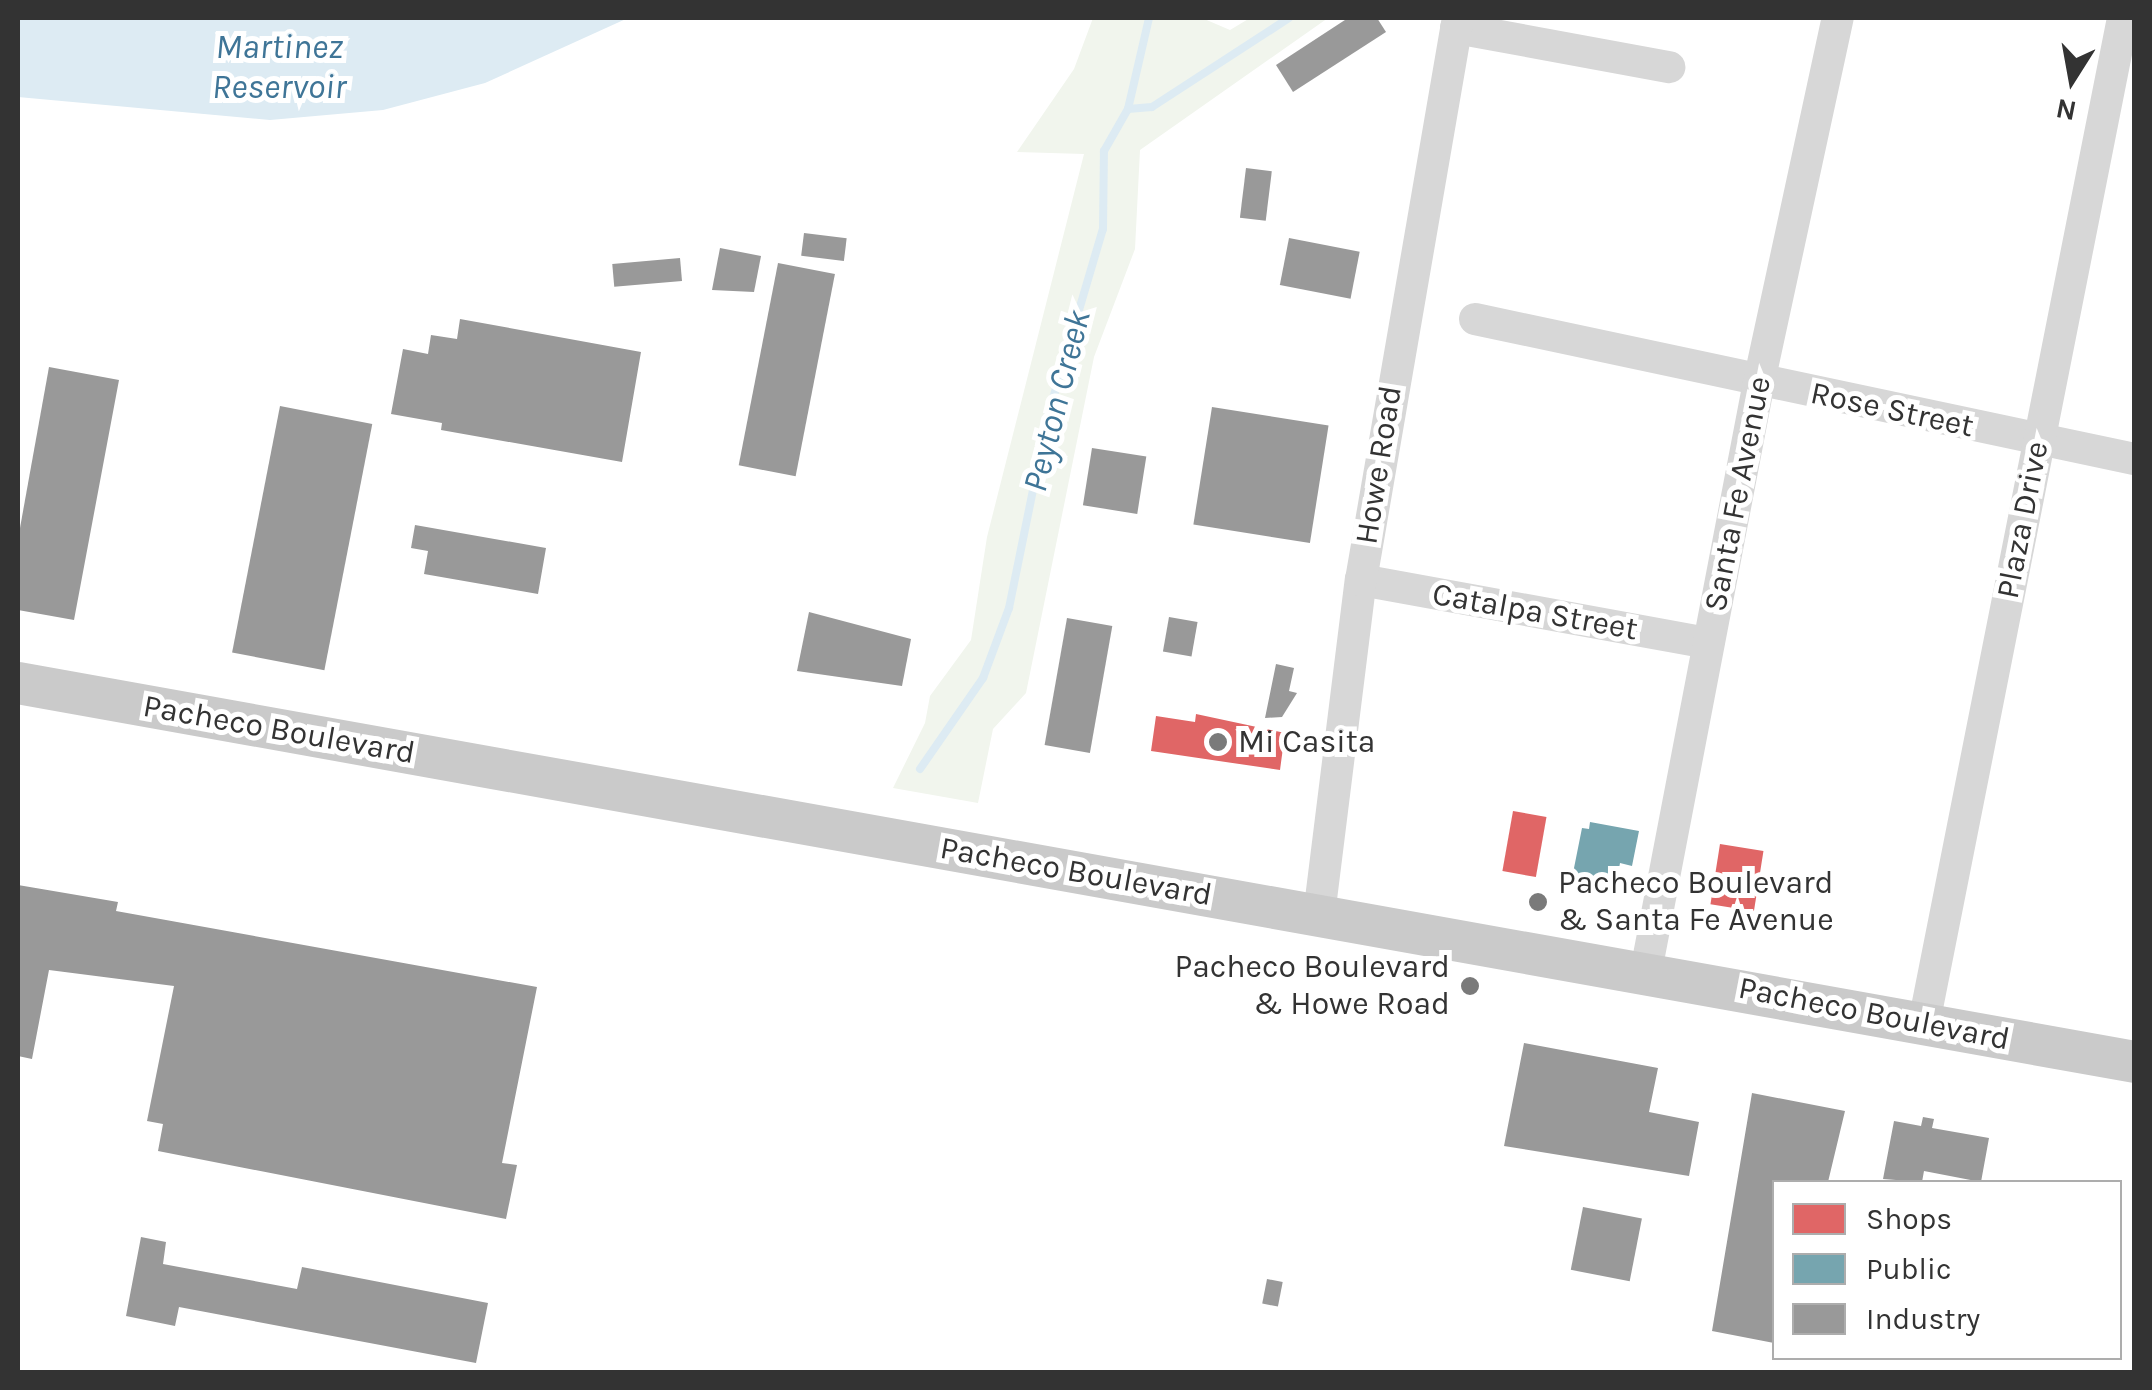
<!DOCTYPE html>
<html>
<head>
<meta charset="utf-8">
<style>
	body { margin:0 }
	#map { position:relative; width:2152px; height:1390px; overflow:hidden; background:#fff; font-family:Karla,sans-serif }
	div>[style] { position:absolute }
	.green>* { inset:0; background:#f1f5ed }
	.water>* { inset:0; background:#ddebf3 }
	.shops>* { inset:0; background:#e06666; transform-origin:0 0 }
	.public>* { inset:0; background:#76a5af }
	.industry>* { inset:0; background:#999; transform-origin:0 0 }
	.stream>* { height:8px; margin:-4px; padding:0 4px; transform-origin:4px; border-radius:4px; background:#ddebf3 }
	.minor>* { height:32px; margin:-16px; padding:0 16px; transform-origin:16px; border-radius:16px; background:#d7d7d7 }
	.major>* { height:42px; margin:-21px; padding:0 21px; transform-origin:21px; border-radius:21px; background:#cacaca }
	.dots>* { width:28px; height:28px; translate:-50% -50%; box-sizing:border-box; border:5px solid #fff; border-radius:50% }
	span { translate:-50% -50%; white-space:nowrap; text-align:center; line-height:1.15; -webkit-text-stroke:10px #fff; paint-order:stroke }
	.street-label { font-size:32px; color:#333 }
	.poi-label { font-size:32px; color:#333 }
	.left { translate:0 -50%; text-align:left }
	.right { translate:-100% -50%; text-align:right }
	.water-label { font-size:35px; color:#3f7597; font-style:italic }
	.frame { position:absolute; inset:0; border:20px solid #333; pointer-events:none }
	.legend { position:absolute; left:1772px; top:1180px; width:350px; height:180px; box-sizing:border-box; background:#fff; border:2px solid #adadad; margin:0; padding:12px 18px; list-style:none; font-size:30px; color:#333 }
	.legend li { display:flex; align-items:center; gap:20px; height:50px }
	.legend b { width:50px; border:2px solid #adadad }
	.north { position:absolute; left:2022px; top:30px; width:100px; height:100px; -webkit-text-stroke:8px #fff; paint-order:stroke; rotate:191deg; font-size:28px; font-weight:700; line-height:40px; text-align:center; color:#333 }
	.north::after { content:''; display:block; margin:auto; width:35px; height:45px; background:#333; clip-path:polygon(50% 0,100% 100%,50% 72%,0 100%) }
</style>
</head>
<body>
<div id="map">
	<div class="green">
		<i style="clip-path:polygon(1093px 18px,1202px 18px,1230px 30px,1250px 18px,1328px 18px,1140px 150px,1135px 249px,1094px 357px,1026px 693px,993px 729px,978px 803px,893px 788px,925px 723px,930px 696px,971px 640px,987px 537px,1084px 154px,1017px 152px,1074px 69px)"></i>
	</div>
	<div class="water">
		<i style="clip-path:polygon(18px 18px,628px 18px,485px 83px,383px 110px,270px 120px,18px 97px)"></i>
	</div>
	<div class="shops">
		<i style="clip-path:polygon(1196px 714px,1285px 733px,1280px 770px,1151px 751px,1156px 716px,1195px 722px)"></i>
		<i style="left:1513px;top:811px;width:34px;height:61px;rotate:10deg"></i>
		<i style="left:1720px;top:844px;width:44px;height:61px;rotate:9deg"></i>
	</div>
	<div class="public">
		<i style="clip-path:polygon(1590px 822px,1639px 831px,1632px 866px,1620px 863px,1615px 891px,1571px 883px,1582px 828px,1589px 829px)"></i>
	</div>
	<div class="industry">
		<i style="clip-path:polygon(1348px 18px,1377px 18px,1386px 32px,1293px 92px,1276px 65px)"></i>
		<i style="left:1246px;top:168px;width:26px;height:50px;rotate:7deg"></i>
		<i style="left:804px;top:233px;width:43px;height:23px;rotate:7deg"></i>
		<i style="left:1289px;top:238px;width:72px;height:48px;rotate:11deg"></i>
		<i style="clip-path:polygon(720px 248px,761px 256px,754px 292px,712px 290px)"></i>
		<i style="left:680px;top:258px;width:23px;height:68px;rotate:85deg"></i>
		<i style="left:778px;top:263px;width:58px;height:206px;rotate:11deg"></i>
		<i style="clip-path:polygon(460px 319px,641px 352px,622px 462px,441px 430px,442px 423px,391px 414px,403px 349px,428px 354px,431px 335px,457px 339px)"></i>
		<i style="clip-path:polygon(49px 367px,119px 380px,74px 620px,18px 610px,18px 539px)"></i>
		<i style="left:280px;top:406px;width:94px;height:251px;rotate:11deg"></i>
		<i style="left:1212px;top:407px;width:118px;height:119px;rotate:9deg"></i>
		<i style="left:1092px;top:448px;width:55px;height:58px;rotate:9deg"></i>
		<i style="clip-path:polygon(415px 525px,546px 548px,538px 594px,424px 574px,428px 551px,411px 548px)"></i>
		<i style="clip-path:polygon(809px 612px,911px 639px,902px 686px,797px 671px)"></i>
		<i style="left:1169px;top:617px;width:29px;height:35px;rotate:10deg"></i>
		<i style="left:1067px;top:618px;width:46px;height:129px;rotate:10deg"></i>
		<i style="clip-path:polygon(1276px 664px,1294px 668px,1289px 691px,1297px 693px,1282px 717px,1265px 718px)"></i>
		<i style="clip-path:polygon(18px 885px,118px 902px,116px 911px,537px 987px,502px 1163px,517px 1165px,506px 1219px,158px 1151px,163px 1124px,147px 1121px,174px 986px,49px 970px,32px 1059px,18px 1056px)"></i>
		<i style="clip-path:polygon(1524px 1043px,1658px 1068px,1649px 1112px,1699px 1122px,1689px 1176px,1504px 1146px)"></i>
		<i style="clip-path:polygon(1752px 1093px,1845px 1111px,1828px 1182px,1774px 1182px,1774px 1343px,1712px 1331px)"></i>
		<i style="clip-path:polygon(1923px 1117px,1934px 1119px,1932px 1128px,1989px 1138px,1981px 1182px,1924px 1171px,1922px 1182px,1883px 1179px,1894px 1121px,1921px 1126px)"></i>
		<i style="left:1583px;top:1207px;width:60px;height:64px;rotate:11deg"></i>
		<i style="clip-path:polygon(141px 1237px,166px 1242px,163px 1264px,297px 1289px,302px 1267px,488px 1303px,476px 1363px,179px 1307px,175px 1326px,126px 1316px)"></i>
		<i style="left:1267px;top:1279px;width:16px;height:25px;rotate:11deg"></i>
	</div>
	<div class="stream">
		<i style="left:1128px;top:109px;width:24px;rotate:-5deg"></i>
		<i style="left:1152px;top:107px;width:163px;rotate:-33deg"></i>
		<i style="left:920px;top:769px;width:111px;rotate:-55.3deg"></i>
		<i style="left:983px;top:678px;width:75px;rotate:-69.6deg"></i>
		<i style="left:1009px;top:608px;width:200px;rotate:-78.5deg"></i>
		<i style="left:1049px;top:412px;width:191px;rotate:-73.6deg"></i>
		<i style="left:1103px;top:229px;width:78px;rotate:-89.3deg"></i>
		<i style="left:1104px;top:151px;width:48px;rotate:-60.3deg"></i>
		<i style="left:1128px;top:109px;width:93px;rotate:-77deg"></i>
	</div>
	<div class="minor">
		<i style="left:1456px;top:28px;width:217px;rotate:10.4deg"></i>
		<i style="left:1475px;top:319px;width:674px;rotate:11.99deg"></i>
		<i style="left:1361px;top:580px;width:353px;rotate:10.3deg"></i>
		<i style="left:1319px;top:915px;width:338px;rotate:-82.9deg"></i>
		<i style="left:1361px;top:580px;width:570px;rotate:-80.21deg"></i>
		<i style="left:1646px;top:971px;width:600px;rotate:-79.14deg"></i>
		<i style="left:1759px;top:382px;width:372px;rotate:-77.8deg"></i>
		<i style="left:1924px;top:1023px;width:1025px;rotate:-78.8deg"></i>
	</div>
	<div class="major">
		<i style="left:18px;top:683px;width:2150px;rotate:10.15deg"></i>
	</div>
	<div class="dots">
		<i style="left:1218px;top:742px;background:#7a7a7a"></i>
		<i style="left:1538px;top:902px;background:#7a7a7a"></i>
		<i style="left:1470px;top:986px;background:#7a7a7a"></i>
	</div>
	<div class="street-label">
		<span style="left:1892px;top:410px;rotate:12deg">Rose Street</span>
		<span style="left:1379px;top:465px;rotate:-81deg">Howe Road</span>
		<span style="left:1738px;top:494px;rotate:-79deg">Santa Fe Avenue</span>
		<span style="left:2023px;top:520px;rotate:-79deg">Plaza Drive</span>
		<span style="left:1535px;top:612px;rotate:10deg">Catalpa Street</span>
		<span style="left:279px;top:730px;rotate:10deg">Pacheco Boulevard</span>
		<span style="left:1076px;top:872px;rotate:10deg">Pacheco Boulevard</span>
		<span style="left:1874px;top:1014px;rotate:11deg">Pacheco Boulevard</span>
	</div>
	<div class="poi-label">
		<span class="left" style="left:1238px;top:742px">Mi Casita</span>
		<span class="left" style="left:1558px;top:902px">Pacheco Boulevard<br>&amp; Santa Fe Avenue</span>
		<span class="right" style="left:1450px;top:986px">Pacheco Boulevard<br>&amp; Howe Road</span>
	</div>
	<div class="water-label">
		<span style="left:279px;top:67px">Martinez<br>Reservoir</span>
		<span style="left:1057px;top:401px;rotate:-76deg">Peyton Creek</span>
	</div>
	<div class="frame"></div>
	<ul class="legend">
	<li><b style="height:28px;background:#e06666"></b>Shops</li>
	<li><b style="height:28px;background:#76a5af"></b>Public</li>
	<li><b style="height:28px;background:#999"></b>Industry</li>
	</ul>
	<div class="north">N</div>
</div>
</body>
</html>
